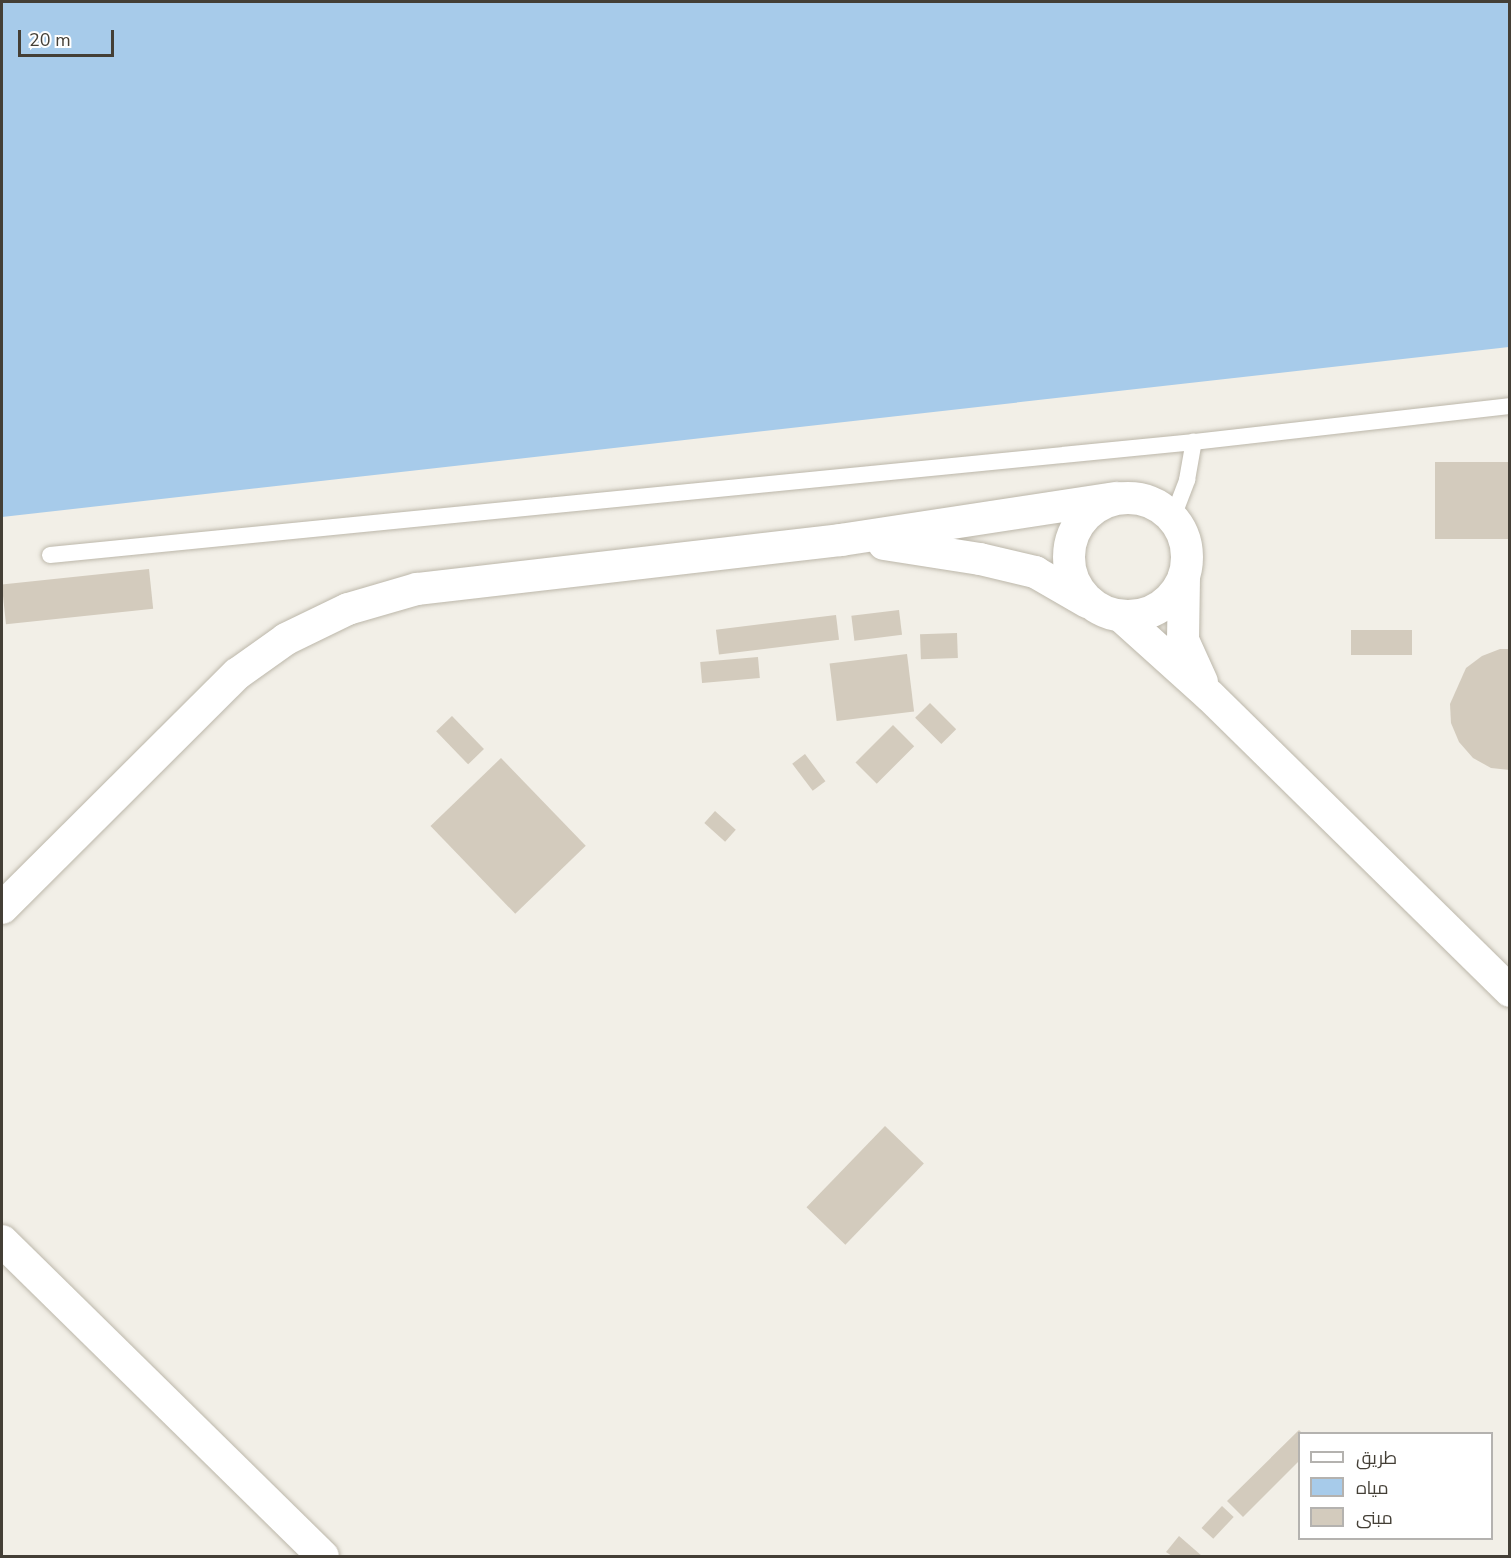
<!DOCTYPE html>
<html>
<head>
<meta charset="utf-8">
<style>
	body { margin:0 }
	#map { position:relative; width:1511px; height:1558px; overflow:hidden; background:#f2efe7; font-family:"Nunito Sans",Cairo,sans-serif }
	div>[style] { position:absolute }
	.water>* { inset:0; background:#a7cbea }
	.building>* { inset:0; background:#d3cbbd; transform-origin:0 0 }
	.roads { filter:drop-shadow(0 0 2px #bcb7aa) drop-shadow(0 0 2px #bcb7aa) }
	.lane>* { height:16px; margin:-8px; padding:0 8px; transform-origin:8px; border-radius:8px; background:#fff }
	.street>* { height:32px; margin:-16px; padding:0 16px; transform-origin:16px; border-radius:16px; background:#fff }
	.street>.ring { margin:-16px; padding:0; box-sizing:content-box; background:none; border:32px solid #fff; border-radius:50% }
	span { translate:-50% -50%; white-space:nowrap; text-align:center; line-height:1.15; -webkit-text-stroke:6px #fff; paint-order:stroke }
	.frame { position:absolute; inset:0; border:3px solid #443f36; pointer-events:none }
	.legend { position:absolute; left:1298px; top:1432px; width:195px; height:108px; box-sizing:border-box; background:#fff; border:2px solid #b4b2af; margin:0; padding:8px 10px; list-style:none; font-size:18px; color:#443f36 }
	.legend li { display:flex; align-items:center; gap:12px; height:30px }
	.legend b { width:30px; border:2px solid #b4b2af }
	.scale { position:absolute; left:18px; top:30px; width:96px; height:27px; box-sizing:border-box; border:3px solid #443f36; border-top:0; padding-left:8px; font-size:18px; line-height:21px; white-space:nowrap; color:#443f36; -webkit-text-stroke:4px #fff; paint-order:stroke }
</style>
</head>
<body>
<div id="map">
	<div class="water">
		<i style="clip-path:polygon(2px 2px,1509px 2px,1509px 347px,2px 517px)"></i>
	</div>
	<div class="building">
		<i style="left:1510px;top:462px;width:77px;height:75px;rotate:90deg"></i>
		<i style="left:149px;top:569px;width:40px;height:148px;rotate:84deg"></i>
		<i style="left:899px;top:610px;width:25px;height:48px;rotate:83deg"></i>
		<i style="left:836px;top:615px;width:25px;height:121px;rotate:83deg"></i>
		<i style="left:1412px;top:630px;width:25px;height:61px;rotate:90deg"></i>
		<i style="left:957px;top:633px;width:25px;height:37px;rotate:88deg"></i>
		<i style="clip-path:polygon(1500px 649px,1510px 649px,1510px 770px,1491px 768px,1473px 758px,1459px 742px,1451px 723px,1450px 704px,1466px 668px,1482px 656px)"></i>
		<i style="left:907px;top:654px;width:58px;height:78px;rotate:83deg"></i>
		<i style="left:758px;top:657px;width:21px;height:58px;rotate:85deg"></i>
		<i style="left:930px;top:703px;width:37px;height:21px;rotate:45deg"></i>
		<i style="left:452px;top:716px;width:46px;height:22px;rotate:46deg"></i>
		<i style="left:893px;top:725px;width:30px;height:53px;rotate:45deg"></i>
		<i style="left:805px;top:754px;width:34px;height:16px;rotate:53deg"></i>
		<i style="left:501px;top:758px;width:122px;height:98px;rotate:46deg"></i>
		<i style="left:715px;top:811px;width:28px;height:16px;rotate:42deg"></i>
		<i style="left:885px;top:1126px;width:54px;height:113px;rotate:44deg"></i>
		<i style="clip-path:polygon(1299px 1430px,1303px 1434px,1300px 1434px,1300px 1460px,1243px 1517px,1227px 1501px)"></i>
		<i style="left:1222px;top:1506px;width:16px;height:30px;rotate:43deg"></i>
		<i style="clip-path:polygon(1179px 1536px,1202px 1556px,1172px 1556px,1166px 1552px)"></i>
	</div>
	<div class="roads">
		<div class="lane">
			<i style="left:1173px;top:517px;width:40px;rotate:-69deg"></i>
			<i style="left:1187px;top:480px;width:39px;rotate:-80deg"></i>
			<i style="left:50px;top:555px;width:1150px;rotate:-5.64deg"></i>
			<i style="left:1194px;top:442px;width:318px;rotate:-6.5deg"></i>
		</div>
		<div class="street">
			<i class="ring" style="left:1069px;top:498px;width:86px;height:86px"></i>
			<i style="left:884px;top:544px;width:97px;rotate:8.9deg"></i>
			<i style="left:980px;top:559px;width:57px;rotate:13.3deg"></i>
			<i style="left:1035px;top:572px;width:60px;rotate:30deg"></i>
			<i style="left:1184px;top:577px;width:63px;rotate:90.9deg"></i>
			<i style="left:1183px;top:640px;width:46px;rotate:65.7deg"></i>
			<i style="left:1121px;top:616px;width:120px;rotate:42deg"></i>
			<i style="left:1210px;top:696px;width:421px;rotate:44.5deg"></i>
			<i style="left:2px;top:908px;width:332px;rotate:-44.9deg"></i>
			<i style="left:237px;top:674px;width:60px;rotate:-35.5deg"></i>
			<i style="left:286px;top:639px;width:69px;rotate:-25.8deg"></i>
			<i style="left:348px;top:609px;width:72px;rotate:-16.2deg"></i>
			<i style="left:417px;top:589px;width:427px;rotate:-6.6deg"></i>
			<i style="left:841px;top:540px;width:278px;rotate:-8.7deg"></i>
			<i style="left:2px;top:1241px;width:450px;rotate:44.5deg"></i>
		</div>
	</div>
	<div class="frame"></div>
	<ul class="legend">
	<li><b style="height:8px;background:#fff"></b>طريق</li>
	<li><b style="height:16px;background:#a7cbea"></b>مياه</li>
	<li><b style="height:16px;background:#d3cbbd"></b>مبنى</li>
	</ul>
	<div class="scale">20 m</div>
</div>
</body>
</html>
